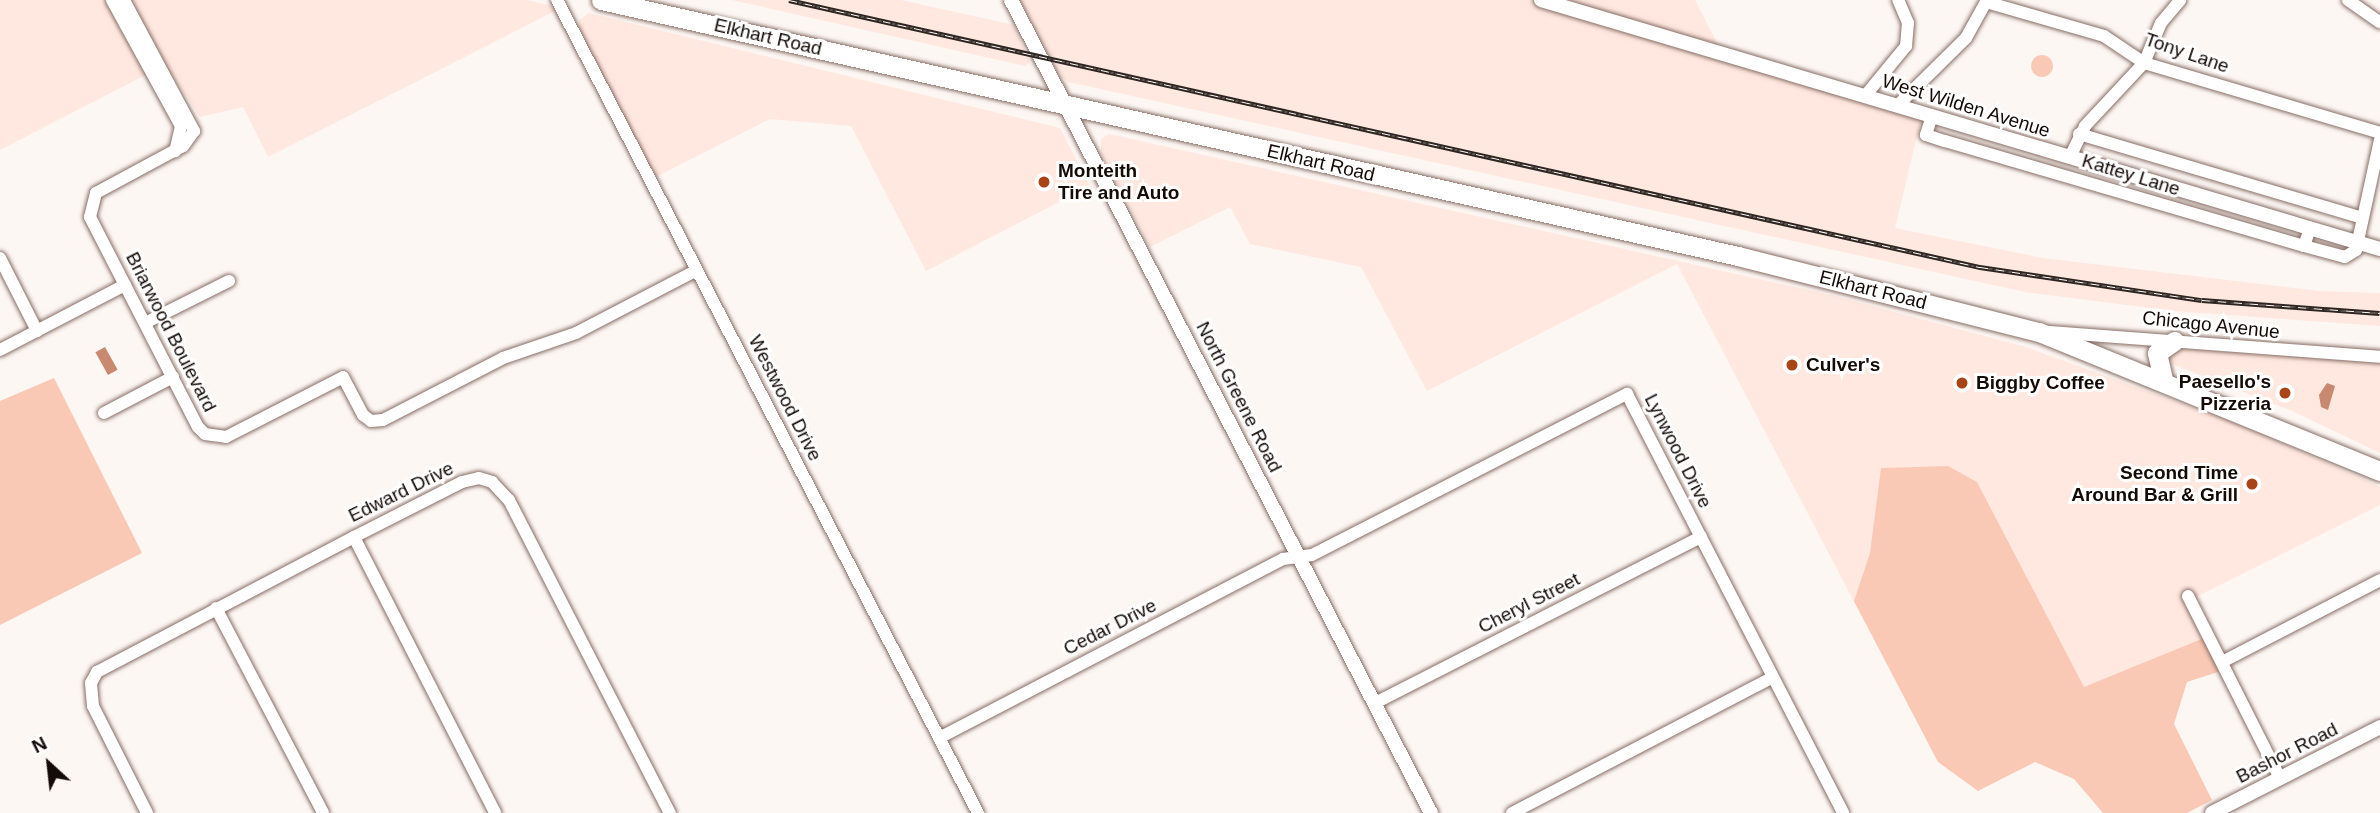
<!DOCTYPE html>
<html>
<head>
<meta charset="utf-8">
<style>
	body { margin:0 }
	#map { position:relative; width:2380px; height:813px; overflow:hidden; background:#fdf7f4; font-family:Helvetica,sans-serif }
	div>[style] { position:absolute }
	.built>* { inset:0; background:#ffe8e0 }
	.green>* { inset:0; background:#fac9b6 }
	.round { border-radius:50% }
	.water>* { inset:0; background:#c88970; transform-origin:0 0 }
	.roads { filter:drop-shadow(0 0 2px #876d64) drop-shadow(0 0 2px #876d64) }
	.minor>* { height:12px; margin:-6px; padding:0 6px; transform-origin:6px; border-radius:6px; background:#fff }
	.tertiary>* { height:14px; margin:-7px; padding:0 7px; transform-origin:7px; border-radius:7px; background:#fff }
	.trunk>* { height:19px; margin:-9.5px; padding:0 9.5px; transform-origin:9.5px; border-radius:9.5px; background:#fff }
	.rail>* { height:5px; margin-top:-2.5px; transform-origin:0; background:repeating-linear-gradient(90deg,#fff 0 8px,#2d2521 0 16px); box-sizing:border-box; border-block:2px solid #2d2521 }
	.dots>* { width:19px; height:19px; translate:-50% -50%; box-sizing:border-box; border:4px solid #fff; border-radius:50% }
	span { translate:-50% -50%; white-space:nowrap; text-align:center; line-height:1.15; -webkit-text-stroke:6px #fff; paint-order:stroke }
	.street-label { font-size:19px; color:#140b07 }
	.poi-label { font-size:19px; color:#140b07; font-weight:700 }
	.left { translate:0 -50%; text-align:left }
	.right { translate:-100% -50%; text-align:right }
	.north { position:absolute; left:14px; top:729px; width:70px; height:70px; -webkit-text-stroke:5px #fff; paint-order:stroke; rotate:333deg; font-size:19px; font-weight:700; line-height:28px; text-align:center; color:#140b07 }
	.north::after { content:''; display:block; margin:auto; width:24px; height:32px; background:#140b07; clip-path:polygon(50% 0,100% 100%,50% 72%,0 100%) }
</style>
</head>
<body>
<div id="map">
	<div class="built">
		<i style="clip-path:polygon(0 0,526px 0,549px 5px,555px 11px,268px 157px,243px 107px,200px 117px,165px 65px,0 150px)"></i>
		<i style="clip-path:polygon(732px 0,901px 0,1014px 25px,1030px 62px,1025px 66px)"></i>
		<i style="clip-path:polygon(1020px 0,1695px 0,1723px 54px,1921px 120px,1895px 228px,2043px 258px,2319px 291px,2380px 293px,2380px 326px,2174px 311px,2025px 292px,1068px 82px,1060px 76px)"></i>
		<i style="clip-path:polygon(589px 13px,1060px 128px,1090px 186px,926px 271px,851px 126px,770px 119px,654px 178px,579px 32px,579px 20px)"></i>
		<i style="clip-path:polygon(1109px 134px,1831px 295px,2026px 347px,2238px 424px,2366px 480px,2380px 487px,2380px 505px,2196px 597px,2204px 638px,1938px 762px,1677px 264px,1427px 391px,1361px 267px,1250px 244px,1230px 207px,1150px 247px,1101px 153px,1101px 139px)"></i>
		<i style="clip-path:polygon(2172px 348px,2380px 363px,2380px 453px,2292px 411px,2167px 362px,2163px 351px)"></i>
	</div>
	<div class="green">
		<i class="round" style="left:2031px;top:55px;width:22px;height:22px"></i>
		<i style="clip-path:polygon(54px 378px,142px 553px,0 625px,0 401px)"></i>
		<i style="clip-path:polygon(1948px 466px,1977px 482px,2084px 687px,2204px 638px,2221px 671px,2187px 682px,2174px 724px,2212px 800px,2187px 813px,2103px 813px,2074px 779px,2035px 762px,1978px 791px,1938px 762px,1854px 601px,1870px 553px,1881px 468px)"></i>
	</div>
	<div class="water">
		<i style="left:105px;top:347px;width:26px;height:11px;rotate:61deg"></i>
		<i style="clip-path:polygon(2327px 383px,2335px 386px,2328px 410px,2321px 407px,2319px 395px)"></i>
	</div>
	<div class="roads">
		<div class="minor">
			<i style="left:112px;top:0;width:144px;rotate:61.3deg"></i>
			<i style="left:181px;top:126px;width:26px;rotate:103deg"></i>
			<i style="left:124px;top:0;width:149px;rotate:61.9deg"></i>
			<i style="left:194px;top:131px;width:19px;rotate:126deg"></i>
			<i style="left:183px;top:146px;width:99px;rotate:151.6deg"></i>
			<i style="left:96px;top:193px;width:25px;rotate:104deg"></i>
			<i style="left:90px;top:217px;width:236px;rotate:62.8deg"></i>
			<i style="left:198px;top:427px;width:10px;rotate:45deg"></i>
			<i style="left:205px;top:434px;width:21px;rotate:8deg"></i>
			<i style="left:226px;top:437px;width:131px;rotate:-27.1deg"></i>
			<i style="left:343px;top:377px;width:43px;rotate:62.2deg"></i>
			<i style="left:363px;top:415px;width:10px;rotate:37deg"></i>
			<i style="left:371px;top:421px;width:12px;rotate:-5deg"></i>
			<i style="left:383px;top:420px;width:135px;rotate:-27.3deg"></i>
			<i style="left:503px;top:358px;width:77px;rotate:-18.9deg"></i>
			<i style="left:576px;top:333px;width:136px;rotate:-27.5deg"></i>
			<i style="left:557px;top:0;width:916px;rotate:62.62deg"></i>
			<i style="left:2348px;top:0;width:39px;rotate:35deg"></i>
			<i style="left:1986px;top:2px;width:123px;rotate:16.1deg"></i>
			<i style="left:2104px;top:36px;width:48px;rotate:34deg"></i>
			<i style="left:2144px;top:63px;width:246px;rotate:16.5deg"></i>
			<i style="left:1865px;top:96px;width:65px;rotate:-50.6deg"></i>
			<i style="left:1906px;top:46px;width:23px;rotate:-85deg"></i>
			<i style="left:1908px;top:23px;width:25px;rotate:-113deg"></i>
			<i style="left:1897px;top:106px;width:97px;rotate:-44.6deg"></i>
			<i style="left:1966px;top:38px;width:43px;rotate:-61.1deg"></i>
			<i style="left:1932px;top:116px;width:20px;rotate:108deg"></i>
			<i style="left:1926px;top:135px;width:20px;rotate:18deg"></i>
			<i style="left:1945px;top:141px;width:374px;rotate:16.3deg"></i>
			<i style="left:2304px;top:246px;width:18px;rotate:-71deg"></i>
			<i style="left:2079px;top:134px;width:295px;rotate:16.5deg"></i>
			<i style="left:2070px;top:157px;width:34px;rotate:-64deg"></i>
			<i style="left:2085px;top:126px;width:86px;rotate:-46.9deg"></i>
			<i style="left:2144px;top:63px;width:43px;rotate:-67deg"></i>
			<i style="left:2161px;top:23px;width:30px;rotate:-50deg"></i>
			<i style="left:2304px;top:246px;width:42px;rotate:15deg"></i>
			<i style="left:2345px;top:257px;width:13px;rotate:-32deg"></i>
			<i style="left:2356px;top:250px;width:113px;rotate:-77.7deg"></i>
			<i style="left:0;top:258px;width:82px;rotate:63.1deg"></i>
			<i style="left:145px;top:323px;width:94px;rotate:-26.6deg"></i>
			<i style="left:2049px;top:332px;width:332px;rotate:4.3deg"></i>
			<i style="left:0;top:350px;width:141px;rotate:-27.5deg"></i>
			<i style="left:104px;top:413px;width:78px;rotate:-27.6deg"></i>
			<i style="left:354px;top:537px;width:310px;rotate:62.9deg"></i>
			<i style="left:2188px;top:596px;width:204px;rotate:63.2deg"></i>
			<i style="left:216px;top:608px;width:231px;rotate:62.4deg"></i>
			<i style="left:2222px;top:662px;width:178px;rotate:-27.4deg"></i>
			<i style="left:1375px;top:703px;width:366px;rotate:-27deg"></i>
			<i style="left:939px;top:738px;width:388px;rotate:-27.5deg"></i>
			<i style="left:1283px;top:559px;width:29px;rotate:-8deg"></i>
			<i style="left:1312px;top:555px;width:354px;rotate:-27.1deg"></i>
			<i style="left:1627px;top:394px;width:471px;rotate:62.7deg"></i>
			<i style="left:147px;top:813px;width:120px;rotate:-116.8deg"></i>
			<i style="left:93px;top:706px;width:23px;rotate:-95deg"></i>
			<i style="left:91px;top:683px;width:13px;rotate:-61deg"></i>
			<i style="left:97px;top:672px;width:290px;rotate:-27.7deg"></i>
			<i style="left:354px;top:537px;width:121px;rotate:-27deg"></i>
			<i style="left:462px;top:482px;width:17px;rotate:-13deg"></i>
			<i style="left:479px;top:478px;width:14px;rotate:17deg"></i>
			<i style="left:492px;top:482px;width:25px;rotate:47deg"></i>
			<i style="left:509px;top:500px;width:352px;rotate:62.8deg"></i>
			<i style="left:1512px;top:813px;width:294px;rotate:-27.5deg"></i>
		</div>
		<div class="tertiary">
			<i style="left:1011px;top:0;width:915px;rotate:62.68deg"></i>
			<i style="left:1541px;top:0;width:875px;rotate:16.53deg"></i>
			<i style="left:2212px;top:813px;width:189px;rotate:-27.1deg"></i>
		</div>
		<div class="trunk">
			<i style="left:601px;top:0;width:1165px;rotate:12.69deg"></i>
			<i style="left:1738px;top:256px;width:310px;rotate:14.2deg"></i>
			<i style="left:2039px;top:332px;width:368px;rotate:22.2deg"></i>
			<i style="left:2163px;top:379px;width:27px;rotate:-103deg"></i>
			<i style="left:2157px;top:353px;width:21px;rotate:-35deg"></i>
		</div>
	</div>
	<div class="rail">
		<i style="left:789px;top:0;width:1221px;rotate:12.64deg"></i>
		<i style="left:1980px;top:267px;width:224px;rotate:8.5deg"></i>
		<i style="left:2202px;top:300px;width:178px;rotate:4.2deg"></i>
	</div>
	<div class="dots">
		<i style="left:1044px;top:182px;background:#a94416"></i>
		<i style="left:1792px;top:365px;background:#a94416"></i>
		<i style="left:1962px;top:383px;background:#a94416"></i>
		<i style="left:2285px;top:393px;background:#a94416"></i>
		<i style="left:2252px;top:484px;background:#a94416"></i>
	</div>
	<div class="street-label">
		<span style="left:768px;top:37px;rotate:13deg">Elkhart Road</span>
		<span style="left:2187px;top:53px;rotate:19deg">Tony Lane</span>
		<span style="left:1966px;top:106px;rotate:17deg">West Wilden Avenue</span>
		<span style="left:1321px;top:163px;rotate:13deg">Elkhart Road</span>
		<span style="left:2131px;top:175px;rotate:17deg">Kattey Lane</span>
		<span style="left:1873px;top:290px;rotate:14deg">Elkhart Road</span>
		<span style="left:2211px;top:325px;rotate:6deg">Chicago Avenue</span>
		<span style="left:171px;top:332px;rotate:63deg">Briarwood Boulevard</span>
		<span style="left:1239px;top:397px;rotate:63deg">North Greene Road</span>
		<span style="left:785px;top:398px;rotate:63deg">Westwood Drive</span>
		<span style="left:1678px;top:451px;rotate:63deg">Lynwood Drive</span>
		<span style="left:401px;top:492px;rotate:-26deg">Edward Drive</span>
		<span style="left:1529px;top:603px;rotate:-27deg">Cheryl Street</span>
		<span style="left:1110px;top:627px;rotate:-27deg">Cedar Drive</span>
		<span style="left:2287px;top:753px;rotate:-27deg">Bashor Road</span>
	</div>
	<div class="poi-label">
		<span class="left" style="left:1058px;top:182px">Monteith<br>Tire and Auto</span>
		<span class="left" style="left:1806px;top:365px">Culver's</span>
		<span class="right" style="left:2271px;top:393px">Paesello's<br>Pizzeria</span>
		<span class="left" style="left:1976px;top:383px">Biggby Coffee</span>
		<span class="right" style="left:2238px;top:484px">Second Time<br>Around Bar &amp; Grill</span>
	</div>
	<div class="north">N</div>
</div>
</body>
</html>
